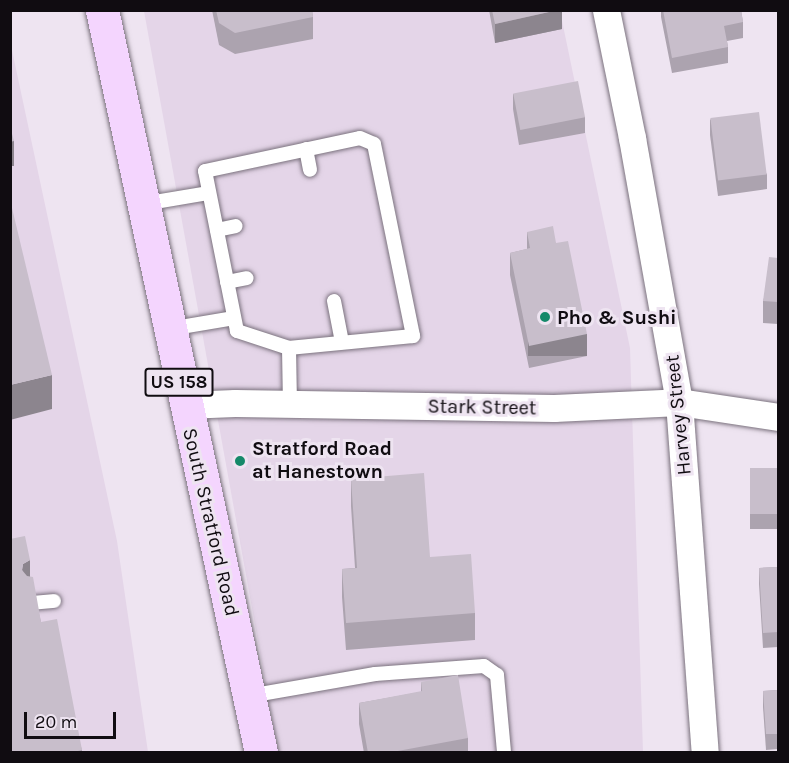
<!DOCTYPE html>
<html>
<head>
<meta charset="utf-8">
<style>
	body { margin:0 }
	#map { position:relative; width:789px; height:763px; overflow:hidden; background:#eee4f1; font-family:Karla,sans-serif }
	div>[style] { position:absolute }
	.built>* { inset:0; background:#e4d5e8 }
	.roads { filter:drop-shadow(0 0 2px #7b727e) drop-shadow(0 0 2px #7b727e) }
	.service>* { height:14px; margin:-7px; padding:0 7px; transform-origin:7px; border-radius:7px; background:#fff }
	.minor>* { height:27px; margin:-13.5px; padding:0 13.5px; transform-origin:13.5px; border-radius:13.5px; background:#fff }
	.primary>* { height:33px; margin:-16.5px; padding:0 16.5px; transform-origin:16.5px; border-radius:16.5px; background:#f4d5fe }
	.wall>* { inset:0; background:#aca3af; transform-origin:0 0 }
	.shaded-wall>* { inset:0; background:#8c858e; transform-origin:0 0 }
	.building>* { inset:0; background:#c8becb; transform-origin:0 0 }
	.dots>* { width:16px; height:16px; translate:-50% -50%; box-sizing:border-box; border:3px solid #eee4f1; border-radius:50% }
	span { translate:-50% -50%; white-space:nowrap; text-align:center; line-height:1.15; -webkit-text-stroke:6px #eee4f1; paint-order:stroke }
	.shield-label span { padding:2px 4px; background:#eee4f1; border:2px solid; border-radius:4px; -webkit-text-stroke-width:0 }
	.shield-label { font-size:18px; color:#100c11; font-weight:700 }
	.poi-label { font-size:20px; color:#100c11; font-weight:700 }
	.left { translate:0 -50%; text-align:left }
	.street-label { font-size:20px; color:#100c11 }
	.frame { position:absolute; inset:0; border:12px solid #100c11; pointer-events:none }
	.scale { position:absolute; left:24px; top:712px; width:92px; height:27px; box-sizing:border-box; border:3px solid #100c11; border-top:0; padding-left:8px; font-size:18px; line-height:21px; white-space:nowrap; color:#100c11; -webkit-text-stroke:4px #eee4f1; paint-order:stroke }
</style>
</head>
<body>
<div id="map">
	<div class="built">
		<i style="clip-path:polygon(144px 11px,560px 11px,630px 348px,643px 752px,278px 752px)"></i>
		<i style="clip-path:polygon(10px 41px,117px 541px,148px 752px,11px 752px)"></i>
	</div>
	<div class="roads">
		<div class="service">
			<i style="left:306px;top:149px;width:21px;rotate:79deg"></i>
			<i style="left:143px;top:204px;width:67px;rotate:-9.5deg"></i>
			<i style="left:217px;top:230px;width:19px;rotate:-12deg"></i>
			<i style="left:227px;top:282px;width:20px;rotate:-11deg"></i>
			<i style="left:334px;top:301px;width:42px;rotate:79deg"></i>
			<i style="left:169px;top:329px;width:66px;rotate:-9.6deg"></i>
			<i style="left:289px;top:348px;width:55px;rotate:-161.9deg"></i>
			<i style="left:237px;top:331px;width:163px;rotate:-101.3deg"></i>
			<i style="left:205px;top:171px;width:158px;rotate:-12deg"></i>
			<i style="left:360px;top:138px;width:15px;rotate:23deg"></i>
			<i style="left:374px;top:144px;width:196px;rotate:78.5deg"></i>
			<i style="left:413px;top:336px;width:125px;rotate:174.5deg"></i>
			<i style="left:289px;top:348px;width:56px;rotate:89deg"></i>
			<i style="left:31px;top:603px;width:23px;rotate:-5deg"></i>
			<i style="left:249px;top:696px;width:128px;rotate:-9.9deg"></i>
			<i style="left:375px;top:674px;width:109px;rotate:-4.2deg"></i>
			<i style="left:484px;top:666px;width:16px;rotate:35deg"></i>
			<i style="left:497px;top:675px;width:77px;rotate:84.8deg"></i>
		</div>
		<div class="minor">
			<i style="left:606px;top:10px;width:131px;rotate:78.5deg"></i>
			<i style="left:632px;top:138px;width:268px;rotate:79.9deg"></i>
			<i style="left:679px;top:402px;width:351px;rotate:85.8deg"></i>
			<i style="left:184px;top:405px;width:51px;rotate:-2.2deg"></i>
			<i style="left:235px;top:403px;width:319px;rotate:0.9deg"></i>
			<i style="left:554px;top:408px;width:125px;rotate:-2.7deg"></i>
			<i style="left:679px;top:402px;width:100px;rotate:8.6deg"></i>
		</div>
		<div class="primary">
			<i style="left:102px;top:10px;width:759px;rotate:77.91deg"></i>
		</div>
	</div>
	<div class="wall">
		<i style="clip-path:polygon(212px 10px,312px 10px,313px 17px,313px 39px,235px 54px,219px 45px)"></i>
		<i style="clip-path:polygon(489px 10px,562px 10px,562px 29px,495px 43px)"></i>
		<i style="clip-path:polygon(661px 10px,741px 10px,743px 22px,743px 38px,727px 41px,728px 47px,728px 63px,672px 73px,661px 17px)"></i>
		<i style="clip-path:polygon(513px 94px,585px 117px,585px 133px,519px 145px,513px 109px)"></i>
		<i style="clip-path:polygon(710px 119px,767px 174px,767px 189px,718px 196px,710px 135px)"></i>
		<i style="clip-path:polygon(527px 232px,556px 243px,587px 356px,529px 368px,510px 275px,510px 253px,527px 249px)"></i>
		<i style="clip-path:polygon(778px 258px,778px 324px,763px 323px,763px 301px)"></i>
		<i style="left:778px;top:468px;width:61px;height:28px;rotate:90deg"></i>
		<i style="clip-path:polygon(351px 479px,430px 557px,475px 613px,475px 640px,346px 650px,342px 597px,342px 569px,355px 568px,351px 506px)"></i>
		<i style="clip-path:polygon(778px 567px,778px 647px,763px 648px,759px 584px,759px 568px)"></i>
		<i style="clip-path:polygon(30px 577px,41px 622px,82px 750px,82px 753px,10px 753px)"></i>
		<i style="clip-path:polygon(421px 682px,468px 738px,468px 753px,364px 753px,359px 724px,359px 703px,421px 692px)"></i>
		<i style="clip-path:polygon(778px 690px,778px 749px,766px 750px,763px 707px,763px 691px)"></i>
	</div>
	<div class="shaded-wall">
		<i style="clip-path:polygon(558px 10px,562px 10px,562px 29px,495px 43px,495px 24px)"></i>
		<i style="left:14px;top:141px;width:25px;height:4px;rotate:90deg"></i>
		<i style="left:587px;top:334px;width:22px;height:59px;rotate:90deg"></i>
		<i style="clip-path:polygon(52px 375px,52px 409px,10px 420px,10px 385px)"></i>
		<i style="clip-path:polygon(30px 560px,30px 594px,22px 570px,23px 564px)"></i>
	</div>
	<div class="building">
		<i style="clip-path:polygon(216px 10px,312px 10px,313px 17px,235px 33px,219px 23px)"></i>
		<i style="clip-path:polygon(492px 10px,558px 10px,495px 24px)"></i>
		<i style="clip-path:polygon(663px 10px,741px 10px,743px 22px,724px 26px,728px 47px,672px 58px)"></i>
		<i style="left:578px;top:81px;width:37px;height:66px;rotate:79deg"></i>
		<i style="left:759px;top:112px;width:63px;height:49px;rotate:83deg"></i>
		<i style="clip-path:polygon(10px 126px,14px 141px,10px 142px)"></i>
		<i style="clip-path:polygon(10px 208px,12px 208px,52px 375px,10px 385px)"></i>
		<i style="clip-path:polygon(553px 226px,556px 243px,568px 241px,587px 334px,529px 346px,510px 253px,530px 248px,527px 232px)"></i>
		<i style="clip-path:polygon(769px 257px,778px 258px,778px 302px,763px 301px)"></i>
		<i style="left:778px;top:468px;width:46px;height:28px;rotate:90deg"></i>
		<i style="clip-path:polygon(424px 473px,430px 557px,471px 554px,475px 613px,346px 623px,342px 569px,357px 568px,351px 479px)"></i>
		<i style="clip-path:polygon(25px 536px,30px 560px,23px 564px,22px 570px,27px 576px,33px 577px,41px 622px,57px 619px,82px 750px,70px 753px,10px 753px,10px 539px)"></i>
		<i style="clip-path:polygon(778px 567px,778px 632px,763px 633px,759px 568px)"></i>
		<i style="clip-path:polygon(458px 675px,468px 738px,387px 753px,368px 753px,359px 703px,422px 691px,421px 682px)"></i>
		<i style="clip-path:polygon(778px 690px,778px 734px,766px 734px,763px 691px)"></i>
	</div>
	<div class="dots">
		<i style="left:545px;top:317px;background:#158969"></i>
		<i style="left:240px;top:461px;background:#158969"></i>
	</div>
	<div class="shield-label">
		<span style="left:179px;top:382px">US 158</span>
	</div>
	<div class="poi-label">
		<span class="left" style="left:557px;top:317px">Pho &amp; Sushi</span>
		<span class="left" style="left:252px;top:460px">Stratford Road<br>at Hanestown</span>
	</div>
	<div class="street-label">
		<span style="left:482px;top:407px;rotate:1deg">Stark Street</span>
		<span style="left:678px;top:415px;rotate:-96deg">Harvey Street</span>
		<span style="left:211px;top:522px;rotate:77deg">South Stratford Road</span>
	</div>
	<div class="frame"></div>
	<div class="scale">20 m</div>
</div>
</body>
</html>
